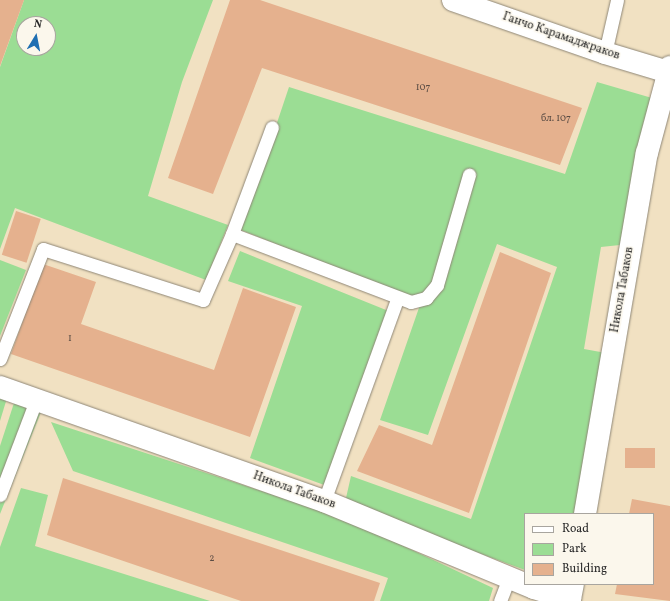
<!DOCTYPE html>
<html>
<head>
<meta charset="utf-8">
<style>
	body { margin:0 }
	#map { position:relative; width:670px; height:601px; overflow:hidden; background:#f1e1c2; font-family:Vollkorn,serif }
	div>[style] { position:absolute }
	.green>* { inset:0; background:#9bdd94 }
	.building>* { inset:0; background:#e5b18e; transform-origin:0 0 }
	.roads { filter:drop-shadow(0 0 1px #8e8676) drop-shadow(0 0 1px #8e8676) }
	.lane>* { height:13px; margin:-6.5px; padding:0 6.5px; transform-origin:6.5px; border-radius:6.5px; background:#fff }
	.street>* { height:22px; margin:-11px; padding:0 11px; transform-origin:11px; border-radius:11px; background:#fff }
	span { translate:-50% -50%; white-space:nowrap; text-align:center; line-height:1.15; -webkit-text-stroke:3px #fbf7ec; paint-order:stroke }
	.number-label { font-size:10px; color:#5a4c44 }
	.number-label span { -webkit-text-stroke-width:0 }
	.street-label { font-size:12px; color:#2b2b2b }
	.legend { position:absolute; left:524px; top:513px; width:130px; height:72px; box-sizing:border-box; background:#fbf7ec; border:1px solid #a8a59f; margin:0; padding:5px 7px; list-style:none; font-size:12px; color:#2b2b2b }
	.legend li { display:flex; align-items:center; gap:8px; height:20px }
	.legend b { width:20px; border:1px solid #a8a59f }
	.north { position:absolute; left:16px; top:16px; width:40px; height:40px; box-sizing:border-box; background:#fbf7ec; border:1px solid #a8a59f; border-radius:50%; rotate:10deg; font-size:11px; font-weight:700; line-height:16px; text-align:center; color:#2b2b2b }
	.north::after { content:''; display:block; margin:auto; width:14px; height:18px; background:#1f6fb2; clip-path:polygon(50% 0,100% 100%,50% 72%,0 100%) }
</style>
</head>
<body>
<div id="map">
	<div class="green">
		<i style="clip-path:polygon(evenodd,24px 0,213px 0,182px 82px,148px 196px,228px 225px,206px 280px,15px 208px,0 249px,0 67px,24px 0,24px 24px,48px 24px,48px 48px,24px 48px,24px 24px)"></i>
		<i style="clip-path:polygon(597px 82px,652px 98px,620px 245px,601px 247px,584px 349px,606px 353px,579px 514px,525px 514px,525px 570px,402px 525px,346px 498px,351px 476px,471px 519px,557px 267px,497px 244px,428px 435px,380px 420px,421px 302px,241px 230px,289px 87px,565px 174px)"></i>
		<i style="clip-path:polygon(240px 251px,391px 312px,327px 486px,250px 458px,302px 306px,228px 281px)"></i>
		<i style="clip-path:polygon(0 260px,26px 270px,0 336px)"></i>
		<i style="clip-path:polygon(0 396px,7px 398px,0 421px)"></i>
		<i style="clip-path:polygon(14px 403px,41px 412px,0 514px,0 446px)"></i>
		<i style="clip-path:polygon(51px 422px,344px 518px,493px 588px,489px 601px,380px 601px,388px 578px,73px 471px)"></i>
		<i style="clip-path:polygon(21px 488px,48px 495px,35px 546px,210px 601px,0 601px,0 547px)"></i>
	</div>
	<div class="building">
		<i style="clip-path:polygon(0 0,24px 0,0 66px)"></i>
		<i style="clip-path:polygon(230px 0,260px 0,582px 108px,560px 165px,262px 68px,213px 194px,168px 178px)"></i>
		<i style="left:16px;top:211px;width:26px;height:46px;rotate:18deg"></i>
		<i style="clip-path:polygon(500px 252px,551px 273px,469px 513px,357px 471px,379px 425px,432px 445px)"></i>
		<i style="clip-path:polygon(43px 264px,96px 282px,81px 324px,214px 370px,243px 288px,296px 307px,250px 437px,11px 354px)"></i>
		<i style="left:625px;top:448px;width:30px;height:20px"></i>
		<i style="clip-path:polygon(63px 478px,380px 583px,374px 601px,241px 601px,47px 535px)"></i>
		<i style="clip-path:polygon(632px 499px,670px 506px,670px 601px,615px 594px,617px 584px,653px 584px,653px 514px,629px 514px)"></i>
	</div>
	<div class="roads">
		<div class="lane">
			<i style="left:605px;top:53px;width:54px;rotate:-77.2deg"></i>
			<i style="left:232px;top:234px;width:191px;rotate:20.8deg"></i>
			<i style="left:411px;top:302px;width:16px;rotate:-15deg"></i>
			<i style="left:426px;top:298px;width:17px;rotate:-50deg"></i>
			<i style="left:437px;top:285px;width:115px;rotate:-73.8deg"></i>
			<i style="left:0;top:359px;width:118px;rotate:-68.6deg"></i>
			<i style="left:43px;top:249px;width:168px;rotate:17.7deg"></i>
			<i style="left:203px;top:300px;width:72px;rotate:-66.3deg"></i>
			<i style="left:232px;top:234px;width:114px;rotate:-69.5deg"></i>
			<i style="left:0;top:495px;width:102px;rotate:-69.2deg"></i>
			<i style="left:324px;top:501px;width:215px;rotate:-70.1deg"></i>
			<i style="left:500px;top:601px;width:25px;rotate:-69deg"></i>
		</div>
		<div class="street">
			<i style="left:453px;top:0;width:161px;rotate:19.2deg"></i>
			<i style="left:605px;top:53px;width:66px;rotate:16.8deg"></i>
			<i style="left:0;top:387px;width:343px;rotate:19.4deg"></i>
			<i style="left:324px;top:501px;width:227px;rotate:22.5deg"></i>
			<i style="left:534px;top:588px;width:38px;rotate:17deg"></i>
			<i style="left:570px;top:599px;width:15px;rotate:-79deg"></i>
			<i style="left:585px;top:514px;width:366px;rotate:-80.3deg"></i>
			<i style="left:647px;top:153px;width:89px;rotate:-75deg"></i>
		</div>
	</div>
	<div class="number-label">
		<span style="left:423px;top:88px">107</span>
		<span style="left:556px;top:119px">бл. 107</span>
		<span style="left:70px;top:339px">1</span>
		<span style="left:212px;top:559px">2</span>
	</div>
	<div class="street-label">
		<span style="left:561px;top:37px;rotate:19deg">Ганчо Карамаджраков</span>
		<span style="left:623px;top:290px;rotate:-80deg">Никола Табаков</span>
		<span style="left:294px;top:491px;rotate:20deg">Никола Табаков</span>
	</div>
	<ul class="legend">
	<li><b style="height:5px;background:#fff"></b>Road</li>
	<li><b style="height:11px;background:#9bdd94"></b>Park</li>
	<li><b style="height:11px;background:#e5b18e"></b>Building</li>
	</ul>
	<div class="north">N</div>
</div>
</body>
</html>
